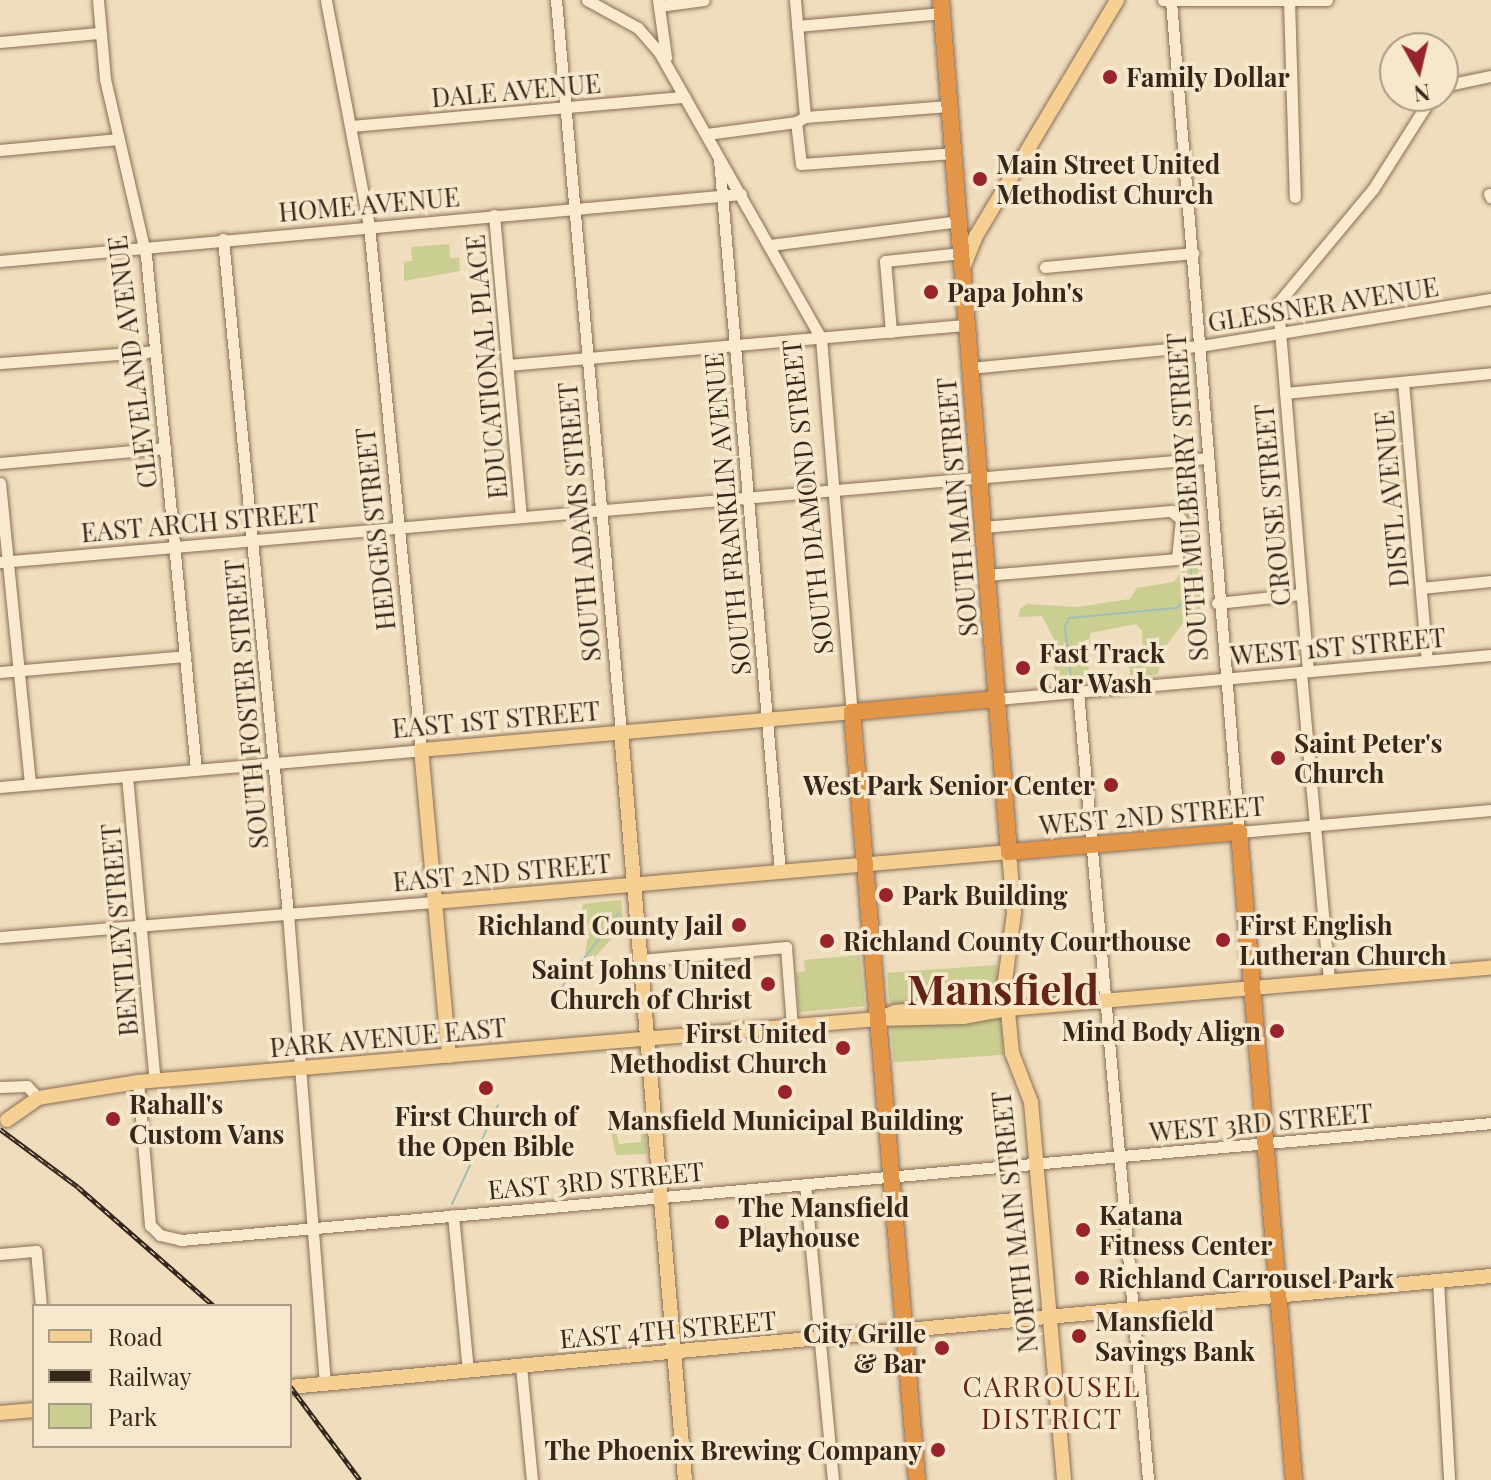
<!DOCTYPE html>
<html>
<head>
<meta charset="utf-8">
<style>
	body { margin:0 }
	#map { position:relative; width:1491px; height:1480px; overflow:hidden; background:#efddbd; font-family:"Playfair Display",serif }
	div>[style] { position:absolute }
	.green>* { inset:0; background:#cace91; transform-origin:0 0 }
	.stream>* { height:2px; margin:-1px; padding:0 1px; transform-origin:1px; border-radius:1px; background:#a1c0b5 }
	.roads { filter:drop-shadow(0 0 2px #886d56) drop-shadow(0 0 2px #886d56) }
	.minor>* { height:11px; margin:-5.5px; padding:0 5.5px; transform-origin:5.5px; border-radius:5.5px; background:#faebd0 }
	.major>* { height:14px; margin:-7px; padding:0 7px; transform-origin:7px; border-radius:7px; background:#f5d092 }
	.highway>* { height:16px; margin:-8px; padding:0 8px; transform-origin:8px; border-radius:8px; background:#e49648 }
	.rail>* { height:5px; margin-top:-2.5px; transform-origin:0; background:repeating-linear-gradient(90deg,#f7e8cd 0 6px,#36271b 0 12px); box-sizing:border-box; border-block:2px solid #36271b }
	.dots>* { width:22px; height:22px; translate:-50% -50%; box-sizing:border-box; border:4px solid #f7e8cd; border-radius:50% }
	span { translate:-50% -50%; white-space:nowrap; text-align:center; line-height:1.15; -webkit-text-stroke:7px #f7e8cd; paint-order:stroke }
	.poi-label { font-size:26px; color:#36271b; font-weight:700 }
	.left { translate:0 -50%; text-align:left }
	.right { translate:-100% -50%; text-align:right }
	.street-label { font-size:26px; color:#36271b }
	.neighbourhood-label { font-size:28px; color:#652419; letter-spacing:2px }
	.town-label { font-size:42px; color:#652419; font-weight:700 }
	.legend { position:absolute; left:32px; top:1304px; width:260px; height:144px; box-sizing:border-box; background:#f7e8cd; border:2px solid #aa9b86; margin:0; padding:10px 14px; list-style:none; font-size:24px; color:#36271b }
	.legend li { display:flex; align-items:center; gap:16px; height:40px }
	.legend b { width:40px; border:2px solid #aa9b86 }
	.north { position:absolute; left:1379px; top:32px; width:80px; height:80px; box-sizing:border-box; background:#f7e8cd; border:2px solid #aa9b86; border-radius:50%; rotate:172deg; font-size:22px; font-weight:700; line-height:32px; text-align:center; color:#36271b }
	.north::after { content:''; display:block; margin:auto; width:28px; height:36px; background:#99232c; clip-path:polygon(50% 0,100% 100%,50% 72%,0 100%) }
</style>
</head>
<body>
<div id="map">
	<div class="green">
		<i style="clip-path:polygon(449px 244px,450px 258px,459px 258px,460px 271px,404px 281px,404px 262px,412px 261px,411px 247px)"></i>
		<i style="clip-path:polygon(1198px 511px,1203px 608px,1189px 615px,1163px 650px,1158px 674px,1131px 678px,1129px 667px,1144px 663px,1142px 631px,1136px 624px,1090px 633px,1088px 683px,1054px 684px,1055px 641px,1042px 616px,1018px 617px,1020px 609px,1027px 604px,1077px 607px,1130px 599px,1137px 588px,1174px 582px,1188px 562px,1187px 512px)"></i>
		<i style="clip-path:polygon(621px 900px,625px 934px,614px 936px,595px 957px,585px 956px,589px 925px,581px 920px,583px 904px)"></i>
		<i style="clip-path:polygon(860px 955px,865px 1006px,799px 1012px,796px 973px,805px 971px,804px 960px)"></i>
		<i style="left:997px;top:965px;width:90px;height:110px;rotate:86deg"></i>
		<i style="clip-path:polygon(645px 1116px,647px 1154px,616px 1155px,611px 1131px,616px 1130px,619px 1144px,641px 1142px,641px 1126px,624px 1118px)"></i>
	</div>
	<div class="stream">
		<i style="left:1071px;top:680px;width:53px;rotate:-96.5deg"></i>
		<i style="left:1065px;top:627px;width:10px;rotate:-66deg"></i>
		<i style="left:1069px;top:618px;width:108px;rotate:-5.3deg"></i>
		<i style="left:1177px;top:608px;width:18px;rotate:-45deg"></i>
		<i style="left:1190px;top:595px;width:80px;rotate:-87.1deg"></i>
		<i style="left:555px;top:996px;width:105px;rotate:-52.4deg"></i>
		<i style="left:452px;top:1204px;width:109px;rotate:-65.1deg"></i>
	</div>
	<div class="roads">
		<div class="minor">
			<i style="left:98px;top:0;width:79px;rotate:84.9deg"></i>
			<i style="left:105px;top:79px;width:182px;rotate:77deg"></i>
			<i style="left:146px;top:256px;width:516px;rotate:84.44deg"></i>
			<i style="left:556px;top:0;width:735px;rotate:84.93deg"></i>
			<i style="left:587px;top:0;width:58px;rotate:28.8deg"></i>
			<i style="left:638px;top:28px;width:32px;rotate:49deg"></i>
			<i style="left:659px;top:52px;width:329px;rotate:60.5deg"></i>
			<i style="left:821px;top:338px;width:375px;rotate:85.3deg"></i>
			<i style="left:658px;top:0;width:58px;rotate:82deg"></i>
			<i style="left:795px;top:0;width:117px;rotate:85.1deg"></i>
			<i style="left:1163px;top:0;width:164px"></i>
			<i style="left:1289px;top:0;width:197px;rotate:88.3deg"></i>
			<i style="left:1171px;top:1px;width:834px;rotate:85.32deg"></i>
			<i style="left:1239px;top:832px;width:253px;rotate:-5deg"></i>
			<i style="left:659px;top:6px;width:45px;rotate:-7.6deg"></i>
			<i style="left:797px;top:26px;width:146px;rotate:-5.1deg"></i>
			<i style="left:0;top:42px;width:99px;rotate:-5.2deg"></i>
			<i style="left:1443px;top:86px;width:49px;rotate:-11.8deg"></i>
			<i style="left:805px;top:117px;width:10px;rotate:151deg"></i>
			<i style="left:796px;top:122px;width:42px;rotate:83.2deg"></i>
			<i style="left:801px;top:164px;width:152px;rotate:-4.1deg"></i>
			<i style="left:805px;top:117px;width:144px;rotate:-4.4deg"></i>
			<i style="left:351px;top:126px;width:335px;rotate:-5deg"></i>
			<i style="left:707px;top:134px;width:90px;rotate:-7.7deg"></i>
			<i style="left:0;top:150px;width:119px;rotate:-5.3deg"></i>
			<i style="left:719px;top:159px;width:716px;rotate:85.11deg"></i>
			<i style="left:1489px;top:194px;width:4px;rotate:63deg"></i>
			<i style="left:494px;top:215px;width:301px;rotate:84.9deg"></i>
			<i style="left:223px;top:239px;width:678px;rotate:84.5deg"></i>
			<i style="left:288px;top:914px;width:471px;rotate:85.5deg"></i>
			<i style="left:770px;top:245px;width:191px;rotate:-7.2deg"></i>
			<i style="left:0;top:261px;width:744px;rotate:-5.17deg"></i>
			<i style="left:1045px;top:267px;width:149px;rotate:-5.4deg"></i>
			<i style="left:891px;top:332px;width:71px;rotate:-94.8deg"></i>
			<i style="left:885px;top:261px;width:77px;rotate:-5.9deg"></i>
			<i style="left:0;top:363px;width:155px;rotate:-4.4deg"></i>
			<i style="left:508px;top:365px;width:461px;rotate:-5deg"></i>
			<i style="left:970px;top:368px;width:231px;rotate:-5.5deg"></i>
			<i style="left:1200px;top:346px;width:295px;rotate:-9.2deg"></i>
			<i style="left:1403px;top:382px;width:279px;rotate:85.1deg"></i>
			<i style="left:1285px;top:393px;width:207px;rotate:-5.5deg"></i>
			<i style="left:0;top:463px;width:166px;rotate:-5.2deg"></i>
			<i style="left:0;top:483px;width:302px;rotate:84.3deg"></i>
			<i style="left:983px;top:527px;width:189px;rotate:-4.9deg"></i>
			<i style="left:1171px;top:511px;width:13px;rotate:39deg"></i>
			<i style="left:1181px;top:519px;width:40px;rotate:95.7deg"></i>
			<i style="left:1177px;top:559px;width:191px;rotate:175.2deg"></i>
			<i style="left:0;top:562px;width:1211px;rotate:-4.92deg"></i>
			<i style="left:1421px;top:588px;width:70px;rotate:-5.7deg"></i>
			<i style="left:1217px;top:603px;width:84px;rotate:-6.1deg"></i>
			<i style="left:1308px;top:671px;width:369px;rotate:-94.7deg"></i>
			<i style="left:1278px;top:303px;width:148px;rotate:-50.2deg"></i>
			<i style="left:1373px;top:189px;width:110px;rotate:-57.6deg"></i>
			<i style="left:0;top:672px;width:186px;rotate:-4.9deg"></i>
			<i style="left:1301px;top:672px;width:311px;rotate:84.8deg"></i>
			<i style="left:1078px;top:692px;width:791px;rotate:84.92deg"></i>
			<i style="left:997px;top:699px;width:496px;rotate:-5.1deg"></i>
			<i style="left:127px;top:776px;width:306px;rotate:84.8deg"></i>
			<i style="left:0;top:787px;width:423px;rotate:-5deg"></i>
			<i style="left:421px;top:750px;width:527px;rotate:-95.67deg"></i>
			<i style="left:369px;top:226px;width:230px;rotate:-100.8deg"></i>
			<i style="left:0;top:937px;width:436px;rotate:-4.6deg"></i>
			<i style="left:640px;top:960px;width:147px;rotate:-5.1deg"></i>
			<i style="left:786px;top:947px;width:80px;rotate:85.7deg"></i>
			<i style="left:138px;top:1082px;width:144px;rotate:85.2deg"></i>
			<i style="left:150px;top:1225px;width:14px;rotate:45deg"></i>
			<i style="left:160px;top:1235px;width:22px;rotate:13deg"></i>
			<i style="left:181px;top:1240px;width:1315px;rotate:-5.1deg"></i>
			<i style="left:0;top:1087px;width:27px;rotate:-2deg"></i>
			<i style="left:27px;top:1086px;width:16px;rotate:47deg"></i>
			<i style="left:805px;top:1184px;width:297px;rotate:84.6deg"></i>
			<i style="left:453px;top:1215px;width:157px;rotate:84.5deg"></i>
			<i style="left:0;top:1254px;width:36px;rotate:-5deg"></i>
			<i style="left:36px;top:1251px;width:55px;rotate:84.8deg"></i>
			<i style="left:1438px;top:1281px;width:199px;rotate:86.8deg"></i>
			<i style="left:521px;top:1366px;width:115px;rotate:84.5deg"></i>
		</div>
		<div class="major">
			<i style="left:963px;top:268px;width:35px;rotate:-68deg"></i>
			<i style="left:976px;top:236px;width:275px;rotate:-59.1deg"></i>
			<i style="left:621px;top:732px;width:751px;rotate:85.11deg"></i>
			<i style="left:435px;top:902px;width:576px;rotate:-4.98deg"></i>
			<i style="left:1009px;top:852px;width:61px;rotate:85.3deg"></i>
			<i style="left:1014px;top:913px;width:69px;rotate:97.5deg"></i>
			<i style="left:1005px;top:981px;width:72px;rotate:84.4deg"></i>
			<i style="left:1012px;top:1053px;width:53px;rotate:68.8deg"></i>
			<i style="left:1031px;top:1102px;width:379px;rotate:85deg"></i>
			<i style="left:877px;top:1019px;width:19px;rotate:-21deg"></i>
			<i style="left:895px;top:1012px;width:100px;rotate:-5.1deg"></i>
			<i style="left:995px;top:1003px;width:14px;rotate:25deg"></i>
			<i style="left:449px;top:1056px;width:307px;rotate:-95.2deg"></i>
			<i style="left:421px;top:750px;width:433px;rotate:-5deg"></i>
			<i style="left:7px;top:1120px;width:38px;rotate:-35deg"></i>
			<i style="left:38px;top:1098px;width:101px;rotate:-9.1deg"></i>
			<i style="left:138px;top:1082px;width:742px;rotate:-4.87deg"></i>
			<i style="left:877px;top:1019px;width:86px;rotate:-1.3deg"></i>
			<i style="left:963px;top:1017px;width:46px;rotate:-10.1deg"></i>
			<i style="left:1008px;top:1009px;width:485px;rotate:-4.9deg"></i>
			<i style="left:290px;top:1387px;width:1206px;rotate:-5.28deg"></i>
			<i style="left:0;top:1413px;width:34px;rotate:-5deg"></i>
		</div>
		<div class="highway">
			<i style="left:941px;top:0;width:855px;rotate:85.44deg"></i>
			<i style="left:1009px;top:852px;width:231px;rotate:-5deg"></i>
			<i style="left:1239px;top:832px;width:650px;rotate:85.15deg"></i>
			<i style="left:917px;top:1480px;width:771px;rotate:-94.84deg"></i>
			<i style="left:852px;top:712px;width:146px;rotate:-5.1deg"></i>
		</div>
	</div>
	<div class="rail">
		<i style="left:0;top:1129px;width:97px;rotate:36.6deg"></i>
		<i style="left:78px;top:1187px;width:181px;rotate:41.2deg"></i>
		<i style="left:290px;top:1386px;width:117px;rotate:53.3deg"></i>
	</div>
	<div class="dots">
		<i style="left:1110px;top:77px;background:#99232c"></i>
		<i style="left:980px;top:179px;background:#99232c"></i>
		<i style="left:931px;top:292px;background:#99232c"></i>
		<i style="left:1023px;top:668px;background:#99232c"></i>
		<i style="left:1278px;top:758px;background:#99232c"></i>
		<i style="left:1111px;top:785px;background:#99232c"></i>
		<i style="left:886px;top:895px;background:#99232c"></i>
		<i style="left:739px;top:925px;background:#99232c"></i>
		<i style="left:1223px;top:940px;background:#99232c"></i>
		<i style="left:827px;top:941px;background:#99232c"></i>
		<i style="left:768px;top:984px;background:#99232c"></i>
		<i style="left:1277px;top:1031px;background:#99232c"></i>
		<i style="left:843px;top:1048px;background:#99232c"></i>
		<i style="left:486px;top:1088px;background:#99232c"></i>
		<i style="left:785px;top:1092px;background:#99232c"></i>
		<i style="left:113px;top:1119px;background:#99232c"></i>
		<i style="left:722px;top:1222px;background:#99232c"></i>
		<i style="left:1083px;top:1230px;background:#99232c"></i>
		<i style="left:1082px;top:1278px;background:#99232c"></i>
		<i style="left:1079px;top:1336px;background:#99232c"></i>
		<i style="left:942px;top:1348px;background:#99232c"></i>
		<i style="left:938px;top:1450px;background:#99232c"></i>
	</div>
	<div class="poi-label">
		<span class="left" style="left:1126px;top:77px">Family Dollar</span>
		<span class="left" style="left:996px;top:179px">Main Street United<br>Methodist Church</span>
		<span class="left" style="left:947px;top:292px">Papa John's</span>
		<span class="left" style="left:1039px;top:668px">Fast Track<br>Car Wash</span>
		<span class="left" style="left:1294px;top:758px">Saint Peter's<br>Church</span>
		<span class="right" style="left:1095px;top:785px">West Park Senior Center</span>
		<span class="left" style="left:902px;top:895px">Park Building</span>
		<span class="right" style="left:723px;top:925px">Richland County Jail</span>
		<span class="left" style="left:1239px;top:940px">First English<br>Lutheran Church</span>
		<span class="left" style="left:843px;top:941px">Richland County Courthouse</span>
		<span class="right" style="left:752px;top:984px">Saint Johns United<br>Church of Christ</span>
		<span class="right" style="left:1261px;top:1031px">Mind Body Align</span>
		<span class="right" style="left:827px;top:1048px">First United<br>Methodist Church</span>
		<span class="left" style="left:129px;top:1119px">Rahall's<br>Custom Vans</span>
		<span style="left:486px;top:1131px">First Church of<br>the Open Bible</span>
		<span style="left:785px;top:1120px">Mansfield Municipal Building</span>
		<span class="left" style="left:738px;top:1222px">The Mansfield<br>Playhouse</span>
		<span class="left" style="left:1099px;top:1230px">Katana<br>Fitness Center</span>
		<span class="left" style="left:1098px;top:1278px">Richland Carrousel Park</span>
		<span class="left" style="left:1095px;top:1336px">Mansfield<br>Savings Bank</span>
		<span class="right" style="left:926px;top:1348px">City Grille<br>&amp; Bar</span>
		<span class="right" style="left:922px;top:1450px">The Phoenix Brewing Company</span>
	</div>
	<div class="street-label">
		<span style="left:516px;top:90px;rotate:-5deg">DALE AVENUE</span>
		<span style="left:369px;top:204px;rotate:-5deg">HOME AVENUE</span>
		<span style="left:1323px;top:304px;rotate:-9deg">GLESSNER AVENUE</span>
		<span style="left:132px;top:362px;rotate:-97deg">CLEVELAND AVENUE</span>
		<span style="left:486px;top:367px;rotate:-95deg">EDUCATIONAL PLACE</span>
		<span style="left:807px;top:497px;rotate:-96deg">SOUTH DIAMOND STREET</span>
		<span style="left:1187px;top:497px;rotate:-94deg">SOUTH MULBERRY STREET</span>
		<span style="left:1391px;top:499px;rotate:-95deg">DISTL AVENUE</span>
		<span style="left:1272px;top:505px;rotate:-95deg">CROUSE STREET</span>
		<span style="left:957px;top:507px;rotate:-95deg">SOUTH MAIN STREET</span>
		<span style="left:727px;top:514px;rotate:-95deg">SOUTH FRANKLIN AVENUE</span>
		<span style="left:200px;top:522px;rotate:-5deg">EAST ARCH STREET</span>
		<span style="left:579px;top:522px;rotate:-95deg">SOUTH ADAMS STREET</span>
		<span style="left:375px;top:529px;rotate:-96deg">HEDGES STREET</span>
		<span style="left:1338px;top:646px;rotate:-5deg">WEST 1ST STREET</span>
		<span style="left:246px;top:704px;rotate:-95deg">SOUTH FOSTER STREET</span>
		<span style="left:496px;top:719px;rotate:-5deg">EAST 1ST STREET</span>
		<span style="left:1152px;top:815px;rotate:-5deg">WEST 2ND STREET</span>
		<span style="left:502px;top:872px;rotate:-5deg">EAST 2ND STREET</span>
		<span style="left:119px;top:930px;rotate:-95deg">BENTLEY STREET</span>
		<span style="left:388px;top:1037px;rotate:-5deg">PARK AVENUE EAST</span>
		<span style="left:1261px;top:1122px;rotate:-5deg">WEST 3RD STREET</span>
		<span style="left:596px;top:1180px;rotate:-5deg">EAST 3RD STREET</span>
		<span style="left:1014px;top:1222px;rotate:-96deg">NORTH MAIN STREET</span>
		<span style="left:668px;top:1329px;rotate:-5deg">EAST 4TH STREET</span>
	</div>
	<div class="neighbourhood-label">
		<span style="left:1052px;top:1402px">CARROUSEL<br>DISTRICT</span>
	</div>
	<div class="town-label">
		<span style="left:1003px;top:988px">Mansfield</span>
	</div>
	<ul class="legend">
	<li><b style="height:10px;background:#f5d092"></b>Road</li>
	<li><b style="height:10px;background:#36271b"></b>Railway</li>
	<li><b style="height:22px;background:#cace91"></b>Park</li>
	</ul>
	<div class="north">N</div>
</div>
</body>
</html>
